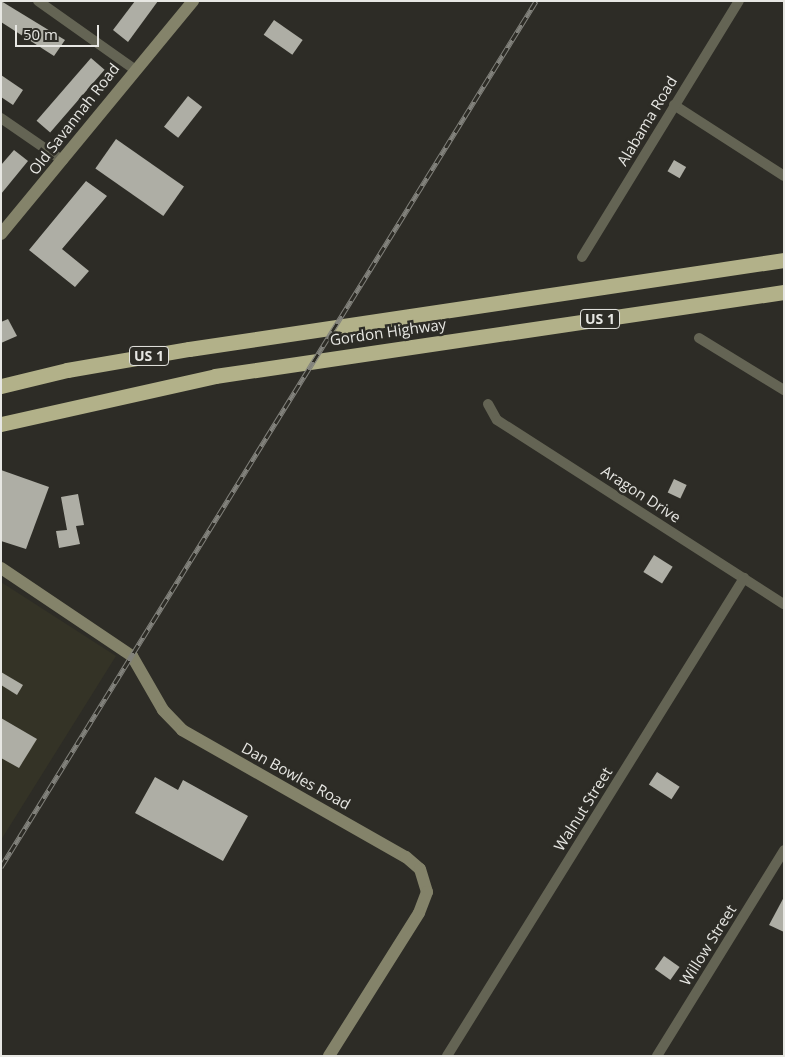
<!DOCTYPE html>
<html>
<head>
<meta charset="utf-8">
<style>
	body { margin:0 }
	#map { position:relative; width:785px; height:1057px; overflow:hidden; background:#2d2c26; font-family:"Open Sans",sans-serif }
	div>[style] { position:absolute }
	.built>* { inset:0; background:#343326 }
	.building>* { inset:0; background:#aeaea5; transform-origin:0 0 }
	.street>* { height:10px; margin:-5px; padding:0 5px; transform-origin:5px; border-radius:5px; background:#646454 }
	.secondary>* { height:12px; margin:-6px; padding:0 6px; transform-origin:6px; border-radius:6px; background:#84836a }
	.highway>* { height:15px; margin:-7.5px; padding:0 7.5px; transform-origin:7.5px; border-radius:7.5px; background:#b2b189 }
	.rail>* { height:5px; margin-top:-2.5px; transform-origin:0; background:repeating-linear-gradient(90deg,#2d2c26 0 9px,#82827c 0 18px); box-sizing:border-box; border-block:1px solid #82827c }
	span { translate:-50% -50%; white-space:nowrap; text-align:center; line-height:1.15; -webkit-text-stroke:5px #2d2c26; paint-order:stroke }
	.shield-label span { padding:1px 4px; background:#2d2c26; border:1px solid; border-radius:4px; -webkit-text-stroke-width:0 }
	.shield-label { font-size:14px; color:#e7e7e3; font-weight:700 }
	.street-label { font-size:15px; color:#e7e7e3 }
	.frame { position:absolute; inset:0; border:2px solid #e7e7e3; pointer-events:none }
	.scale { position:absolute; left:15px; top:25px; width:84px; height:22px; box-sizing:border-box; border:2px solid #e7e7e3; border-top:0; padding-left:6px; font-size:15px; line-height:18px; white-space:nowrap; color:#e7e7e3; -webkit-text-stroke:4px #2d2c26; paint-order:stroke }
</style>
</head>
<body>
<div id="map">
	<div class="built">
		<i style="clip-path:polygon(1px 582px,116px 656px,1px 840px)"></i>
	</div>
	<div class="building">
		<i style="clip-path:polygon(1px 1px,65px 40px,54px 56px,1px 22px)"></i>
		<i style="clip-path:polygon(135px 1px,158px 1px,128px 42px,113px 30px)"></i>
		<i style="left:274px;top:20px;width:35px;height:18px;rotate:35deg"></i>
		<i style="left:91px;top:58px;width:18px;height:83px;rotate:41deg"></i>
		<i style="clip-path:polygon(1px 75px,23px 90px,13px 105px,1px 97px)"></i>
		<i style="left:188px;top:96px;width:18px;height:39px;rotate:38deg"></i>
		<i style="left:116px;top:139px;width:83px;height:36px;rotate:35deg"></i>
		<i style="clip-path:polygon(14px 150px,28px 161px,1px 194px,1px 165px)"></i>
		<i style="left:674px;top:160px;width:14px;height:13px;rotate:30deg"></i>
		<i style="clip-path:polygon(86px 181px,107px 196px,62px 249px,89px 271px,75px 287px,29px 250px)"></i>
		<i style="clip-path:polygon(8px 319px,17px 336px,1px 343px,1px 322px)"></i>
		<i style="clip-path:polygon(1px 470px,49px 487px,26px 549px,1px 541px)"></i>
		<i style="left:674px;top:479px;width:14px;height:15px;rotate:25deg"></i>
		<i style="clip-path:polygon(78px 494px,84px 525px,76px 526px,80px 544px,59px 548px,56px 531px,67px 530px,61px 497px)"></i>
		<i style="left:654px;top:555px;width:22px;height:20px;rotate:32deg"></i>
		<i style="clip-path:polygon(1px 672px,23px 685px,17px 695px,1px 685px)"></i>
		<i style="clip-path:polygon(1px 718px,37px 739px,19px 768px,1px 758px)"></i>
		<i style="left:657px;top:772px;width:27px;height:15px;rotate:33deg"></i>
		<i style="clip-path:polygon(155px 777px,178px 790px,183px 780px,248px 816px,223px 861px,135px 813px)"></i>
		<i style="clip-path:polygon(784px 897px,784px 932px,769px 925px)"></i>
		<i style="left:664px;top:956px;width:19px;height:16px;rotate:35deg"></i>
	</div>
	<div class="street">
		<i style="left:38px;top:1px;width:118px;rotate:35.3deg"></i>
		<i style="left:674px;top:105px;width:131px;rotate:32.8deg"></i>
		<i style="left:1px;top:118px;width:75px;rotate:34.7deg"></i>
		<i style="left:582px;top:257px;width:300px;rotate:-58.5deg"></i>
		<i style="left:699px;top:338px;width:100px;rotate:31.5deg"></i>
		<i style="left:488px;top:404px;width:18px;rotate:61deg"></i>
		<i style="left:497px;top:420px;width:341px;rotate:32.7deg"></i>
		<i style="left:447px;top:1056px;width:563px;rotate:-58.15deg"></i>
		<i style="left:657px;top:1056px;width:242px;rotate:-58.3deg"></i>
	</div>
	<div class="secondary">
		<i style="left:1px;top:234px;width:302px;rotate:-50.5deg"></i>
		<i style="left:1px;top:568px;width:158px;rotate:33.9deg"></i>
		<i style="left:132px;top:656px;width:62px;rotate:60.1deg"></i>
		<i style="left:163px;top:710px;width:28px;rotate:46deg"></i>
		<i style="left:182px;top:730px;width:257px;rotate:29.6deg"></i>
		<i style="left:406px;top:857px;width:18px;rotate:41deg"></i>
		<i style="left:420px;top:869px;width:24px;rotate:73deg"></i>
		<i style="left:427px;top:892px;width:22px;rotate:111deg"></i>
		<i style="left:419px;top:913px;width:169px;rotate:122.2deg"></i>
	</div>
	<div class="highway">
		<i style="left:1px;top:386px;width:68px;rotate:-13.6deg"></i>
		<i style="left:67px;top:370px;width:124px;rotate:-9.8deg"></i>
		<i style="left:189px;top:349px;width:602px;rotate:-8.51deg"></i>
		<i style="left:1px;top:424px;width:219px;rotate:-12.6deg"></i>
		<i style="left:215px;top:376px;width:575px;rotate:-8.4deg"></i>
	</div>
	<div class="rail">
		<i style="left:1px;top:867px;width:1018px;rotate:-58.29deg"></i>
	</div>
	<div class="shield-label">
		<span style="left:600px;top:319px">US 1</span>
		<span style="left:149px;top:356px">US 1</span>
	</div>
	<div class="street-label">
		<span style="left:74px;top:119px;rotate:-52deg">Old Savannah Road</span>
		<span style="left:647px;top:121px;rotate:-59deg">Alabama Road</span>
		<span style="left:388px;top:332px;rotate:-8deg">Gordon Highway</span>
		<span style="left:641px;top:494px;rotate:33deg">Aragon Drive</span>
		<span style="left:296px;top:776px;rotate:29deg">Dan Bowles Road</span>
		<span style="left:583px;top:809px;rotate:-58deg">Walnut Street</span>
		<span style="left:708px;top:945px;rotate:-58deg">Willow Street</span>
	</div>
	<div class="frame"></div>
	<div class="scale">50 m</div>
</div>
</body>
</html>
